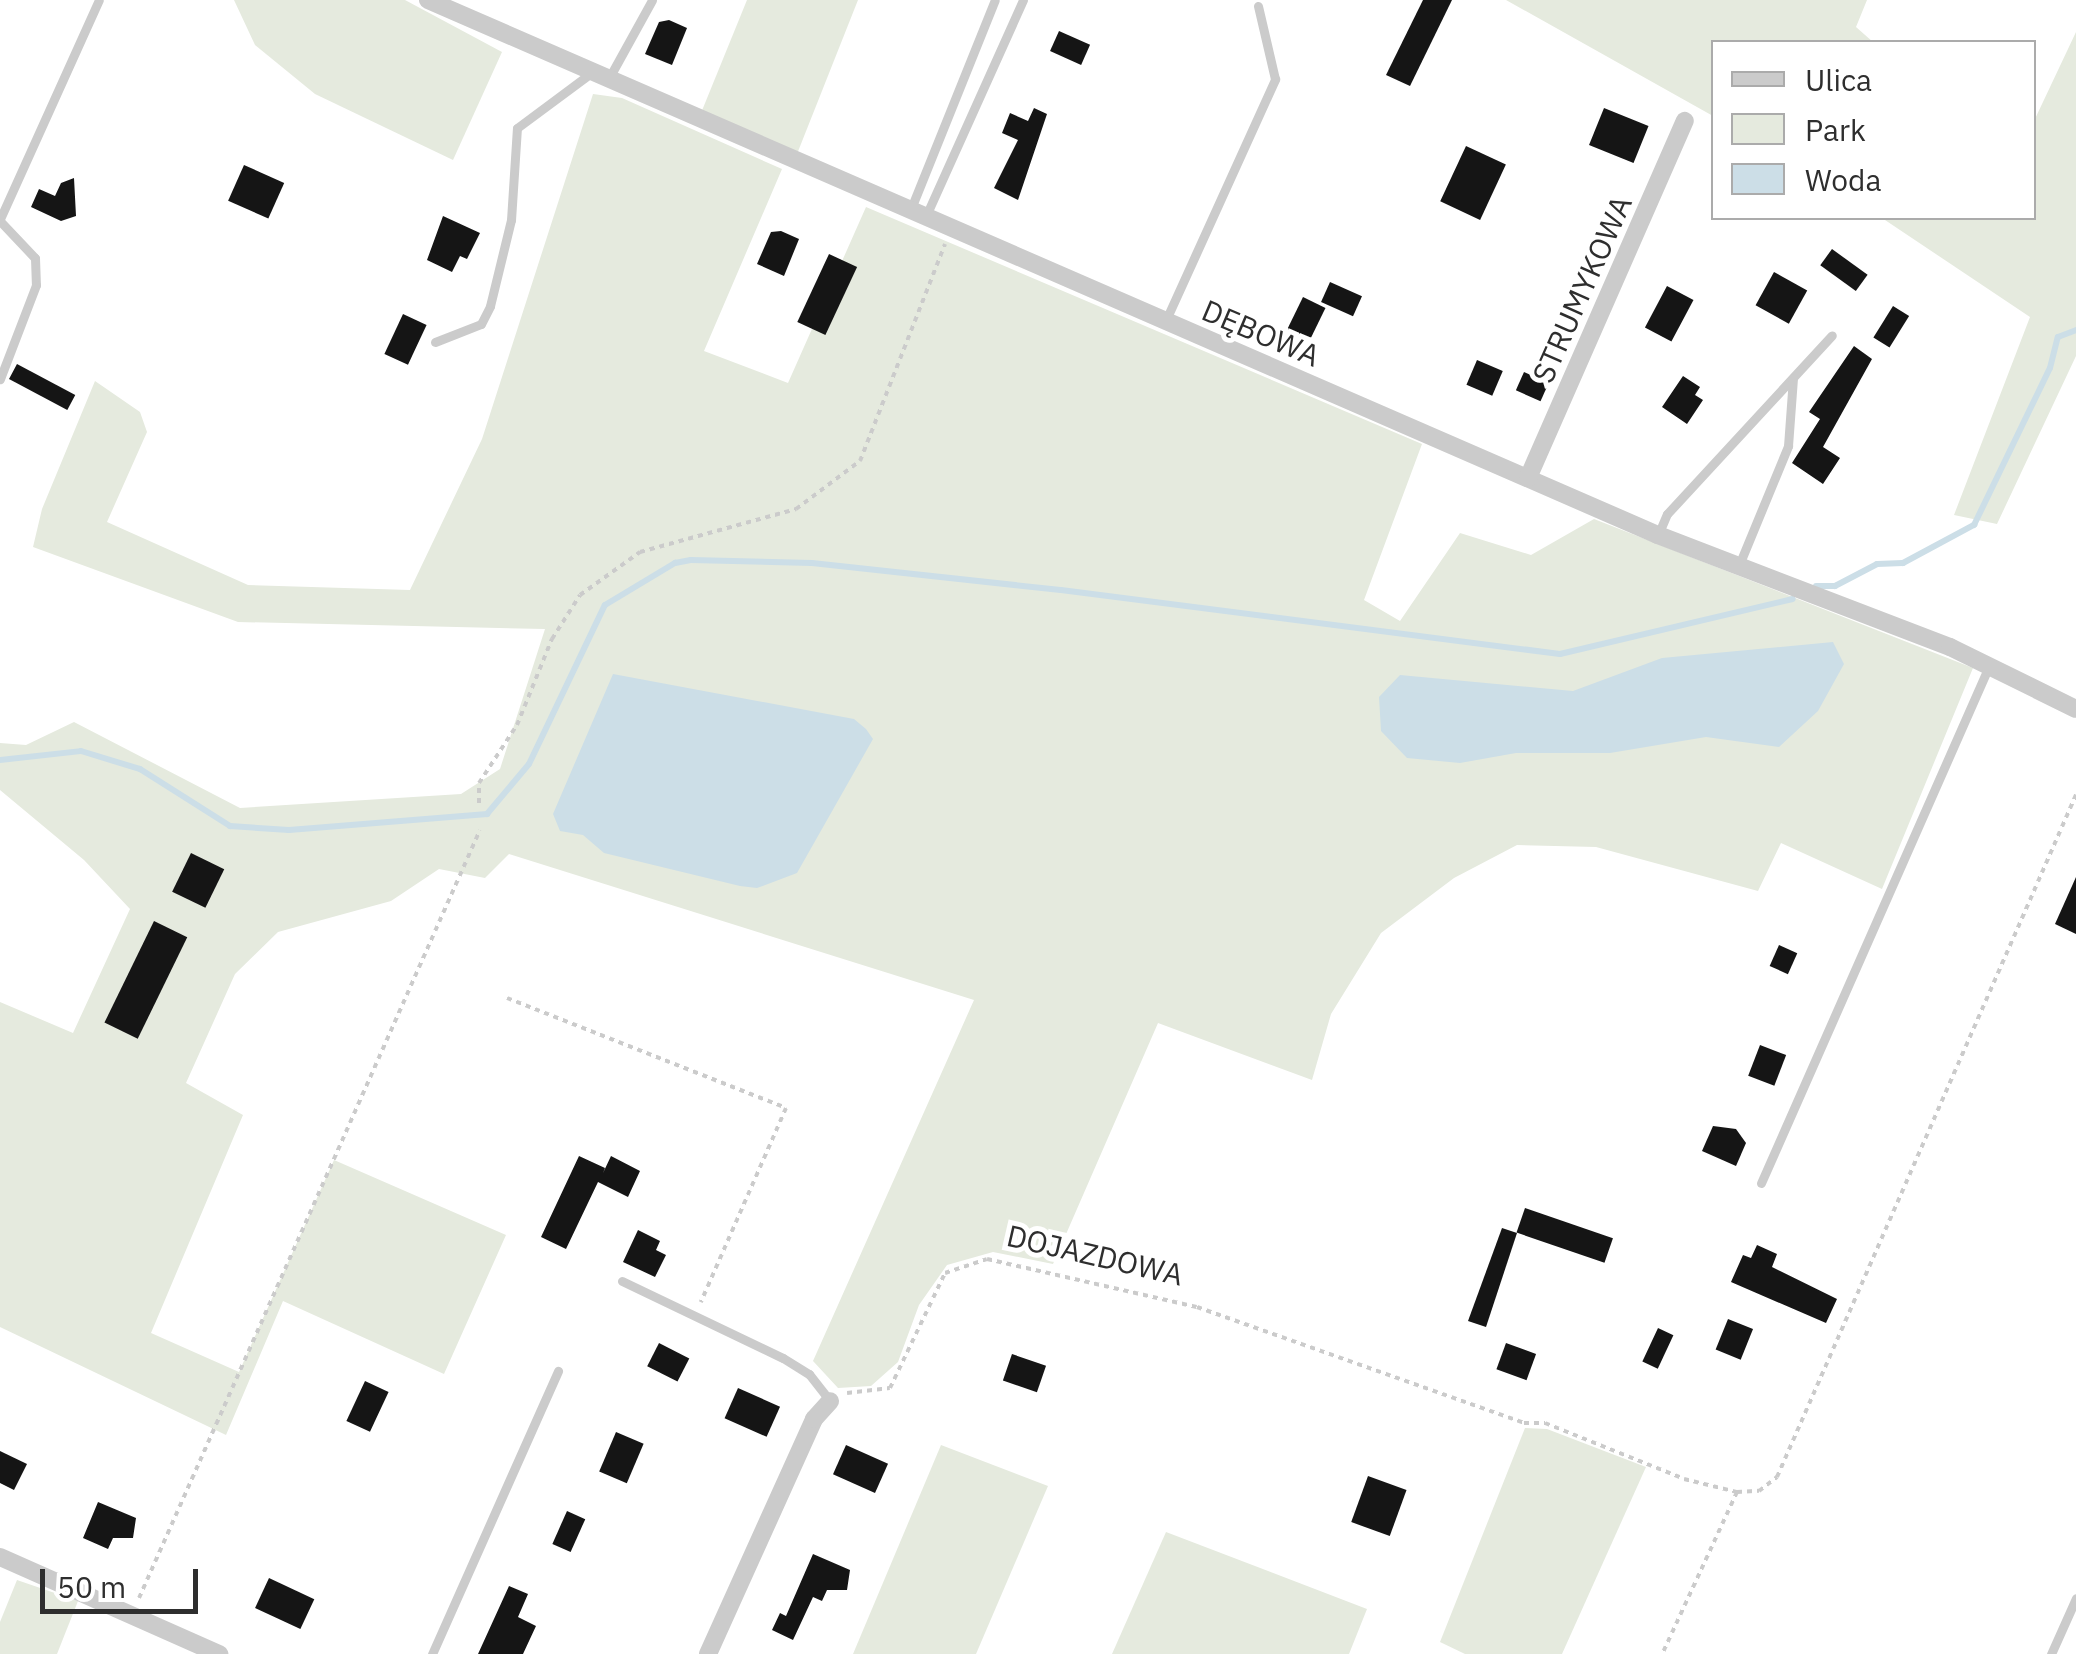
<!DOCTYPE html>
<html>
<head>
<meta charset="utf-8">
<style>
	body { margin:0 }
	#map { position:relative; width:2076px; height:1654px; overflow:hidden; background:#fff; font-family:"IBM Plex Sans",sans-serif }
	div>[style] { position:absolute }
	.green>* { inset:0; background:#e5eade }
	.water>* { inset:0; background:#ccdee7 }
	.stream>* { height:6px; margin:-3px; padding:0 3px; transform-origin:3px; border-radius:3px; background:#ccdee7 }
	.building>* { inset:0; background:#151515; transform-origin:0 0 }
	.path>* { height:4px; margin-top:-2px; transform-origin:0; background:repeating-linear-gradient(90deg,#cbcbcb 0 5px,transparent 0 10px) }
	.service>* { height:9px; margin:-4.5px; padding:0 4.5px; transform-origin:4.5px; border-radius:4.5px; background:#cbcbcb }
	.minor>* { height:18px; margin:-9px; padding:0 9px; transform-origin:9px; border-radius:9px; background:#cbcbcb }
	span { translate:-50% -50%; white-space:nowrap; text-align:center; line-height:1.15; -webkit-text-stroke:10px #fff; paint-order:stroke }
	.street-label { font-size:30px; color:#2e2e2e }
	.legend { position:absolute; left:1711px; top:40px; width:325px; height:180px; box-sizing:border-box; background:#fff; border:2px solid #ababab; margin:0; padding:12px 18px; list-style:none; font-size:30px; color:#2e2e2e }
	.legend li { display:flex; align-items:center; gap:20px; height:50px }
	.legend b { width:50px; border:2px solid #ababab }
	.scale { position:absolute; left:40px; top:1569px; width:158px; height:45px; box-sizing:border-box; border:5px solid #2e2e2e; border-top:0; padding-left:12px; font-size:30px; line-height:35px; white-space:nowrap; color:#2e2e2e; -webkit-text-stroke:8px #fff; paint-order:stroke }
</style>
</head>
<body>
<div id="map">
	<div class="green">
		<i style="clip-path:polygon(234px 0,405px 0,502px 52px,453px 160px,315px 94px,255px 45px)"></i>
		<i style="clip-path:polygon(747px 0,858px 0,797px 154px,701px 113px)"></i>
		<i style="clip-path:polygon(1506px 0,1867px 0,1856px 27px,1873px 42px,1714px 42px,1713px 116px)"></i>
		<i style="clip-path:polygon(2076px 32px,2076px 356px,1997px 524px,1954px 515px,2030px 317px,1882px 218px,2034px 218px,2034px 121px)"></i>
		<i style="clip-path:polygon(593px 94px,622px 98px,782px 169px,704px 351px,788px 383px,866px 207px,1422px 444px,1364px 600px,1400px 621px,1460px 533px,1531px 555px,1594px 519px,1973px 668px,1882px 889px,1781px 843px,1758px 891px,1596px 847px,1517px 845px,1454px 878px,1381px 933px,1331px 1014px,1312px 1080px,1158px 1023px,1053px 1264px,993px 1252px,947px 1265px,919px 1305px,898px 1362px,871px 1386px,838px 1388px,813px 1361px,974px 1000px,509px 854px,485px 878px,439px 869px,391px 901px,278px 932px,235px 974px,186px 1083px,243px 1115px,151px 1333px,239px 1372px,334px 1160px,506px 1235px,444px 1374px,283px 1301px,226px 1435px,0 1327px,0 1002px,73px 1033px,130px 909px,84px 860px,0 790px,0 743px,26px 745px,74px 722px,240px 808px,461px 794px,500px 769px,545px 629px,238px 622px,33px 547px,42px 509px,95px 381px,140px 412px,147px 432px,107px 522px,248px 585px,410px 590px,482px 439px)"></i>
		<i style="clip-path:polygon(1525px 1428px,1547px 1429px,1646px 1467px,1562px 1654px,1465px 1654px,1440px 1642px)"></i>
		<i style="clip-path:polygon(941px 1445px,1048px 1486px,976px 1654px,853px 1654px)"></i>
		<i style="clip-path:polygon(1166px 1532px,1367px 1609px,1349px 1654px,1112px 1654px)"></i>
		<i style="clip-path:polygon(17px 1580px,78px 1601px,57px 1654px,0 1654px,0 1622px)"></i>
	</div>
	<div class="water">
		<i style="clip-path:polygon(1833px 642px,1844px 664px,1818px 711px,1779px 747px,1706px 737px,1610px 753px,1516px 753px,1460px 763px,1407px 758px,1381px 731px,1379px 697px,1400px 675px,1573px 691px,1662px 658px)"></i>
		<i style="clip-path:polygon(613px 674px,854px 719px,866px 729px,873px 739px,797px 873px,757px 888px,740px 886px,604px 853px,583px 835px,560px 831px,553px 814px)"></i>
	</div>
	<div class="stream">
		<i style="left:1816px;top:586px;width:19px"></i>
		<i style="left:1835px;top:586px;width:47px;rotate:-27.6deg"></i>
		<i style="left:1877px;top:564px;width:26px;rotate:-2deg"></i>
		<i style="left:1903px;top:563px;width:81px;rotate:-28.2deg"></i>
		<i style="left:1974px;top:525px;width:174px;rotate:-64.2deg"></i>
		<i style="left:2050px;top:368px;width:32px;rotate:-76deg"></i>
		<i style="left:2058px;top:337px;width:19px;rotate:-21deg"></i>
		<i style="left:0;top:760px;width:81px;rotate:-6.3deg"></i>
		<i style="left:81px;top:751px;width:62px;rotate:17deg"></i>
		<i style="left:140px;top:769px;width:107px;rotate:32.3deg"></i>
		<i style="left:230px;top:826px;width:59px;rotate:3.9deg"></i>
		<i style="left:289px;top:830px;width:199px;rotate:-4.6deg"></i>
		<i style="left:487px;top:814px;width:65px;rotate:-50deg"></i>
		<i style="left:529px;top:764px;width:176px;rotate:-64.5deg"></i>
		<i style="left:605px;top:605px;width:82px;rotate:-31deg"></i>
		<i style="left:675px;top:563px;width:16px;rotate:-11deg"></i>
		<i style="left:691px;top:560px;width:121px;rotate:1.4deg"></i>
		<i style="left:812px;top:563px;width:250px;rotate:6.2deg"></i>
		<i style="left:1061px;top:590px;width:503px;rotate:7.31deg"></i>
		<i style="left:1560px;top:654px;width:239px;rotate:-13.3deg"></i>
	</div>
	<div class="building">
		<i style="clip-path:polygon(1423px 0,1452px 0,1410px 86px,1386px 75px)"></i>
		<i style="clip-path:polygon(669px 20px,687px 28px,672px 65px,645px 54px,659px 22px)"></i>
		<i style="left:1059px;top:31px;width:34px;height:22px;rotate:24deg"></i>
		<i style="clip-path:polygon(1034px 108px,1047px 114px,1018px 200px,994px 188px,1018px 140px,1002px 133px,1010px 113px,1028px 121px)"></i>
		<i style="left:1604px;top:108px;width:48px;height:40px;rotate:22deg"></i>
		<i style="left:1466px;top:146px;width:44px;height:61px;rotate:25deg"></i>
		<i style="left:244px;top:165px;width:44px;height:39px;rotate:24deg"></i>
		<i style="clip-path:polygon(74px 178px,76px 216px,61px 221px,31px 207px,39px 189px,55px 196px,61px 183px)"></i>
		<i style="clip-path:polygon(443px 216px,480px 233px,467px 259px,460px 256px,452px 272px,427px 260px)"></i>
		<i style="clip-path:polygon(781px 231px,799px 239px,784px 276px,757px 264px,771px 232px)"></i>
		<i style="left:1832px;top:249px;width:44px;height:20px;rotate:36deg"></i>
		<i style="left:829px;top:254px;width:31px;height:75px;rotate:25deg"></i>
		<i style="left:1774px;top:272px;width:38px;height:38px;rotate:29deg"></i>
		<i style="left:1330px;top:282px;width:35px;height:22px;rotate:24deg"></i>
		<i style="left:1667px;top:286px;width:30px;height:47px;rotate:28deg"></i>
		<i style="left:1303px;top:297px;width:25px;height:47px;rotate:26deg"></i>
		<i style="left:1893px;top:306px;width:19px;height:37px;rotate:32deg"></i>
		<i style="left:403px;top:314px;width:26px;height:44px;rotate:25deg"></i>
		<i style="clip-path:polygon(1854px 346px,1872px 359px,1823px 447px,1840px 458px,1823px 484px,1792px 463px,1820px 419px,1809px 412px)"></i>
		<i style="left:1477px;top:360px;width:28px;height:27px;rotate:23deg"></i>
		<i style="left:17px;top:364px;width:66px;height:17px;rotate:28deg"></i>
		<i style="left:1524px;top:372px;width:27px;height:20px;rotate:24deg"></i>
		<i style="clip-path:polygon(1683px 376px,1700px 387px,1695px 395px,1703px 400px,1687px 424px,1662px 407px)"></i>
		<i style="left:191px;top:853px;width:37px;height:43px;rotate:26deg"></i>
		<i style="clip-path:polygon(2076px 877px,2076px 934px,2055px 924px)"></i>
		<i style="left:154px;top:921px;width:37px;height:113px;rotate:26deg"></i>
		<i style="left:1779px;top:945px;width:20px;height:23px;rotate:24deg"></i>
		<i style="left:1760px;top:1045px;width:28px;height:33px;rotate:21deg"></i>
		<i style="clip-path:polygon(1713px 1126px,1736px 1129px,1746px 1143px,1736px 1166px,1702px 1151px)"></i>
		<i style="clip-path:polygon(579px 1156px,605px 1168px,603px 1173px,611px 1156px,640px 1171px,628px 1197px,598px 1182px,566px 1249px,541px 1237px)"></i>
		<i style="left:1525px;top:1208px;width:93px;height:26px;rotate:19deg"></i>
		<i style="clip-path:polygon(1502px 1228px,1517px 1233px,1486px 1327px,1468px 1321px)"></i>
		<i style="clip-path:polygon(638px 1230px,660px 1241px,656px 1250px,666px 1255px,655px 1277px,623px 1262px)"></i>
		<i style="clip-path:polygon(1757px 1245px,1777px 1254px,1772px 1267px,1837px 1299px,1826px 1323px,1731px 1282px,1743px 1255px,1751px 1258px)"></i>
		<i style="left:1728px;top:1319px;width:27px;height:33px;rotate:22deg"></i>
		<i style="left:1658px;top:1328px;width:17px;height:37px;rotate:25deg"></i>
		<i style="left:659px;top:1343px;width:34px;height:26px;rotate:27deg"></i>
		<i style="left:1506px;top:1343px;width:32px;height:28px;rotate:20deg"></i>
		<i style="left:1012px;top:1354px;width:36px;height:28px;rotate:19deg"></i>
		<i style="left:365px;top:1381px;width:26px;height:44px;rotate:25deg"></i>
		<i style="left:738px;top:1388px;width:46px;height:33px;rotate:24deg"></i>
		<i style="left:616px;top:1432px;width:30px;height:43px;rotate:23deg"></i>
		<i style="left:846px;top:1445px;width:46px;height:32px;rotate:24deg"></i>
		<i style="clip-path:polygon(0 1451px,27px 1464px,14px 1490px,0 1483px)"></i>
		<i style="left:1368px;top:1476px;width:41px;height:49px;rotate:20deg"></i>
		<i style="clip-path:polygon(98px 1502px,136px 1518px,133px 1538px,113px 1538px,108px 1549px,83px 1538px)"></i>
		<i style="left:567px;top:1511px;width:20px;height:36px;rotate:24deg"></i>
		<i style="clip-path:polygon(813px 1554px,850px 1570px,847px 1590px,827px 1590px,822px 1601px,813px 1597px,793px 1640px,772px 1630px,780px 1613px,786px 1616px)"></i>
		<i style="left:269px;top:1578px;width:50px;height:33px;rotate:25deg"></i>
		<i style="clip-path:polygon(509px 1586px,528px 1594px,518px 1617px,536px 1626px,523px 1654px,478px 1654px)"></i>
	</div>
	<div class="path">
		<i style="left:479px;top:803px;width:20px;rotate:-90deg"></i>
		<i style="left:479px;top:783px;width:69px;rotate:-56.8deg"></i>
		<i style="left:517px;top:725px;width:93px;rotate:-67.9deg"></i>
		<i style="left:552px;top:639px;width:52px;rotate:-57.5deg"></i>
		<i style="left:580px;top:595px;width:74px;rotate:-35.6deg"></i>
		<i style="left:640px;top:552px;width:162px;rotate:-15.4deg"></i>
		<i style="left:796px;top:509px;width:80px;rotate:-36.9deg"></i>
		<i style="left:860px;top:461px;width:233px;rotate:-68.6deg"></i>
		<i style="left:507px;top:998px;width:300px;rotate:21.5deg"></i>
		<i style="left:786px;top:1108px;width:212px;rotate:113.7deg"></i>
		<i style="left:847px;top:1393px;width:43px;rotate:-6.6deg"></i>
		<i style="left:890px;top:1388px;width:127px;rotate:-64.4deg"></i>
		<i style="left:945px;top:1273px;width:44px;rotate:-18.4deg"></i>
		<i style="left:987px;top:1259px;width:215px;rotate:12.9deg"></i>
		<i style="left:1197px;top:1307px;width:347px;rotate:19.5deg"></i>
		<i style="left:1524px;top:1423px;width:21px"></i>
		<i style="left:1545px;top:1423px;width:150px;rotate:21.9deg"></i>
		<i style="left:1684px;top:1479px;width:55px;rotate:13.8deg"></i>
		<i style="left:1737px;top:1492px;width:179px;rotate:114.8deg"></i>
		<i style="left:1737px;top:1492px;width:22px;rotate:-3deg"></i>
		<i style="left:1759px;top:1491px;width:23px;rotate:-38deg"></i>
		<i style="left:1777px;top:1477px;width:745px;rotate:-66.33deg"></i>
		<i style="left:139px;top:1598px;width:840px;rotate:-66.06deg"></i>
	</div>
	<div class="service">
		<i style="left:609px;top:78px;width:89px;rotate:-61.1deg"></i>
		<i style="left:910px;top:211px;width:227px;rotate:-68.1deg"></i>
		<i style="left:925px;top:218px;width:239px;rotate:-65.8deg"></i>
		<i style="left:0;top:219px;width:240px;rotate:-65.7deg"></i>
		<i style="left:0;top:221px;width:51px;rotate:46.6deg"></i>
		<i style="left:35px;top:258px;width:27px;rotate:88deg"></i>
		<i style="left:36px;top:285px;width:101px;rotate:111deg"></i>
		<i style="left:1165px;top:322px;width:267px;rotate:-65.6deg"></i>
		<i style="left:1275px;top:79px;width:75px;rotate:-103.1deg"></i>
		<i style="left:435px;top:342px;width:49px;rotate:-21.4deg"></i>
		<i style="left:481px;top:324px;width:20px;rotate:-63deg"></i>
		<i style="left:490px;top:306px;width:89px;rotate:-76.3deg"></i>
		<i style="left:511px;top:220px;width:92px;rotate:-86.3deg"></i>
		<i style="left:517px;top:128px;width:92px;rotate:-36.6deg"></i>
		<i style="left:1658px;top:535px;width:23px;rotate:-67deg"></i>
		<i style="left:1667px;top:514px;width:243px;rotate:-47.3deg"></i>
		<i style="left:1739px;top:565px;width:129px;rotate:-67.6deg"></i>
		<i style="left:1788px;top:446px;width:68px;rotate:-85.8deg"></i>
		<i style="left:1761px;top:1183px;width:565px;rotate:-66.2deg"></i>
		<i style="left:622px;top:1281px;width:178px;rotate:25.6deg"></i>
		<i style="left:783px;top:1358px;width:31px;rotate:32deg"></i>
		<i style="left:809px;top:1374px;width:34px;rotate:52deg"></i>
		<i style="left:432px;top:1654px;width:310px;rotate:-66deg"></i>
		<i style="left:2051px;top:1654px;width:61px;rotate:-65.9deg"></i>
	</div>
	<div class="minor">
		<i style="left:428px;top:0;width:1341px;rotate:23.51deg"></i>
		<i style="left:1658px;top:535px;width:313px;rotate:21deg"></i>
		<i style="left:1950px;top:647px;width:140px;rotate:26.2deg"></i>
		<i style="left:1528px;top:478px;width:390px;rotate:-66.3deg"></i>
		<i style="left:0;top:1557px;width:240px;rotate:23.9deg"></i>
		<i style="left:708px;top:1654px;width:258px;rotate:-65.7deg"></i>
		<i style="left:814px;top:1419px;width:24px;rotate:-48deg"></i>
	</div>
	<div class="street-label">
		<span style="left:1582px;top:289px;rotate:-66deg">STRUMYKOWA</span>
		<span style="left:1261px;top:333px;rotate:23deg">DĘBOWA</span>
		<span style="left:1095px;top:1255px;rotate:13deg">DOJAZDOWA</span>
	</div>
	<ul class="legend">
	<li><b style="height:12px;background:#cbcbcb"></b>Ulica</li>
	<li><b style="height:28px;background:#e5eade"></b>Park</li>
	<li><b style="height:28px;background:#ccdee7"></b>Woda</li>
	</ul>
	<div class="scale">50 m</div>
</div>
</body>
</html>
